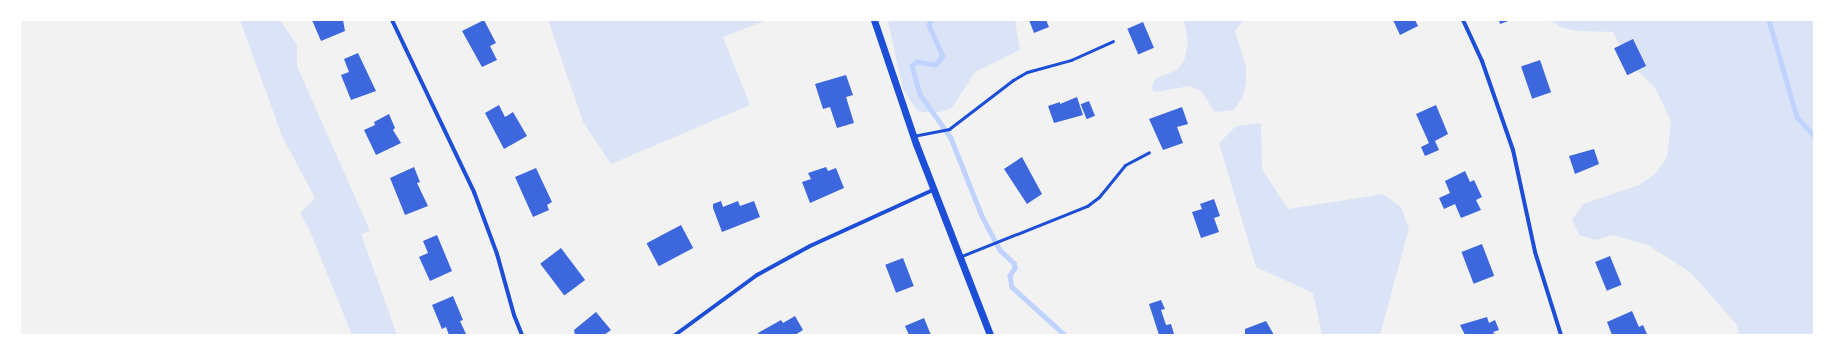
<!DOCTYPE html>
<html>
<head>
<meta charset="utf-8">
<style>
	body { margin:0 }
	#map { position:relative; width:1834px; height:355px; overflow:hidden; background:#f2f2f2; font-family:Cabin,sans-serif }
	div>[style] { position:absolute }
	.green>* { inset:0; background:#dbe4f7 }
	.stream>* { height:4.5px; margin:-2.25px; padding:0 2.25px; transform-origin:2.25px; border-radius:2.25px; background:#bfd3fe }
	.building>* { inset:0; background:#3d67dc; transform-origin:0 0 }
	.service>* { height:3px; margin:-1.5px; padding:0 1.5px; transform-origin:1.5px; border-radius:1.5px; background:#1d4ed8 }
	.minor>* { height:4px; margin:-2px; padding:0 2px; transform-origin:2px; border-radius:2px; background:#1d4ed8 }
	.tertiary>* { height:7px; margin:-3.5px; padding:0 3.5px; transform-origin:3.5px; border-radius:3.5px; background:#1d4ed8 }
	span { translate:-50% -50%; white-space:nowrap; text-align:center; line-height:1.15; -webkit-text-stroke:3.5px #fff; paint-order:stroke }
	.frame { position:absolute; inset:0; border:21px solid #fff; pointer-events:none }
</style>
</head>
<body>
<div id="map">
	<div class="green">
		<i style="clip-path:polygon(240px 20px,280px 20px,297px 45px,297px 66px,370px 231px,361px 234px,397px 335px,352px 335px,309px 229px,300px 213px,315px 198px,282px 136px)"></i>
		<i style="clip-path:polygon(548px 20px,767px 20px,723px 37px,750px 105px,611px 164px,583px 122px)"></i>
		<i style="clip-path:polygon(894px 20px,1015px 20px,1020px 50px,975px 72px,952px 108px,940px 112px,921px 112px,916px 109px,903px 89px,888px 22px)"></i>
		<i style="clip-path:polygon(1184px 20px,1244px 20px,1235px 31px,1246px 67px,1246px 82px,1243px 96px,1234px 110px,1215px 112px,1201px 91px,1190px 86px,1156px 92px,1151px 89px,1155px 79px,1177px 70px,1184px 61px,1188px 43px)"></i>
		<i style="clip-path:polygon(1550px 20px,1814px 20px,1814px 335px,1739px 335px,1737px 325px,1691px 273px,1648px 245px,1613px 235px,1595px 240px,1579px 235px,1572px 220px,1583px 204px,1639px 185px,1655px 174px,1667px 157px,1671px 121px,1654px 86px,1629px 63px,1613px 32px,1578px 31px,1562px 28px)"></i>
		<i style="clip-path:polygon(1261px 123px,1262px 169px,1288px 209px,1383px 194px,1401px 207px,1409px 228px,1380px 335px,1322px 335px,1313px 293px,1256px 267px,1219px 143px,1236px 126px)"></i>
	</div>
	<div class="stream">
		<i style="left:931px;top:20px;width:5px;rotate:112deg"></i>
		<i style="left:929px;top:25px;width:34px;rotate:66deg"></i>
		<i style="left:943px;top:56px;width:11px;rotate:128deg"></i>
		<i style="left:936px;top:65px;width:19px;rotate:-171deg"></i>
		<i style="left:917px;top:62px;width:6px;rotate:141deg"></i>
		<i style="left:912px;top:66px;width:29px;rotate:74deg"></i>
		<i style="left:920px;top:94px;width:54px;rotate:54.8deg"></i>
		<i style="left:951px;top:138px;width:84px;rotate:68.3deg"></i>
		<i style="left:982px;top:216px;width:38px;rotate:62deg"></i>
		<i style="left:1000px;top:250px;width:19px;rotate:43deg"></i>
		<i style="left:1014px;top:263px;width:5px;rotate:79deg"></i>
		<i style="left:1015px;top:268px;width:9px;rotate:122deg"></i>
		<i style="left:1010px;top:276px;width:11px;rotate:80deg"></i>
		<i style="left:1012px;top:287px;width:72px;rotate:42.2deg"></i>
		<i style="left:1769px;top:20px;width:101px;rotate:73.9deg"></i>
		<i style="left:1797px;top:117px;width:25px;rotate:47deg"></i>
	</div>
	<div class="building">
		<i style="clip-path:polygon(312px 20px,343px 20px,345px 31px,321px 41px)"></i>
		<i style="clip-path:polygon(484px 20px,496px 43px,490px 46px,497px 60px,482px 67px,462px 31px)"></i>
		<i style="clip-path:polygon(1029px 20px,1046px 20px,1049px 27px,1034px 33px)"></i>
		<i style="clip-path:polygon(1393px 20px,1415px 20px,1418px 26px,1400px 35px)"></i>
		<i style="clip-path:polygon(1499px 20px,1511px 20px,1500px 24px)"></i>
		<i style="left:1143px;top:22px;width:28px;height:17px;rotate:67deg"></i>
		<i style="left:1633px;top:39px;width:30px;height:21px;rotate:64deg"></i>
		<i style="clip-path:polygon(358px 53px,376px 91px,351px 100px,341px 75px,349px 72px,344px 59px)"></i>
		<i style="left:1540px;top:60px;width:34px;height:20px;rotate:71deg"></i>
		<i style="clip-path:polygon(846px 75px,853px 95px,846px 97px,854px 123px,837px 128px,830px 107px,823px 109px,815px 84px)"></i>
		<i style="clip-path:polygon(1077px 97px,1083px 115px,1054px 123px,1048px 106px,1060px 102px,1060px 104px)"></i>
		<i style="left:1089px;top:101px;width:16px;height:9px;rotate:68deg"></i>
		<i style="clip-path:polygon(499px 105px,505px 117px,513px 112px,527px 136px,504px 149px,485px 113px)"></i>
		<i style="clip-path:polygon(1436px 105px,1448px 134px,1435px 141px,1439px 150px,1425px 156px,1421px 147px,1429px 143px,1416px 114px)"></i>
		<i style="clip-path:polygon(1182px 107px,1188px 124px,1177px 127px,1183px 143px,1163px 150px,1149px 119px)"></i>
		<i style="clip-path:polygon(389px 114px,395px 128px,393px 130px,401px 143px,376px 155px,364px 130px,375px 125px,374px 122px)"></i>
		<i style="clip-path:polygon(1594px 149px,1599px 164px,1575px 174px,1569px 156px)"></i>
		<i style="clip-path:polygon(1022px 157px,1042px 194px,1027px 204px,1004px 169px)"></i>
		<i style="clip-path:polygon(414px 167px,420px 182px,417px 183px,428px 206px,405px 215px,390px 178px)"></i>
		<i style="clip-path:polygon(826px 167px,828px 171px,836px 168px,844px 188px,810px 203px,802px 182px,811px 179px,808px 173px)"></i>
		<i style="clip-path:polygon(536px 168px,552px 202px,547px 205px,549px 210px,533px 217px,515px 177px)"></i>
		<i style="clip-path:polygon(1465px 171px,1470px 182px,1474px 180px,1482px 197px,1476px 200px,1481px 210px,1461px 218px,1455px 204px,1444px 209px,1439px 198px,1450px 193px,1445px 181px)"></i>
		<i style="clip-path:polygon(1214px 199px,1220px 216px,1214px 218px,1219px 232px,1201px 238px,1192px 212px,1202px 209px,1200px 204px)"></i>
		<i style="clip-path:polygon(721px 201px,723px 207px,738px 201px,740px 206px,754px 201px,760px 217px,722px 232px,713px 208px,713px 204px)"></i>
		<i style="left:681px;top:225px;width:26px;height:39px;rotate:62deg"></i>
		<i style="clip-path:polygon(437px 235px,452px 271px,430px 281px,419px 257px,428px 253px,423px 241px)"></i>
		<i style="left:1482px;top:244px;width:34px;height:22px;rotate:69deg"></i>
		<i style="left:561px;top:248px;width:40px;height:26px;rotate:53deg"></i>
		<i style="left:1610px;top:256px;width:31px;height:16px;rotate:68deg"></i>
		<i style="left:903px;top:258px;width:30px;height:19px;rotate:69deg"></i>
		<i style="clip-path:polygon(453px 296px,463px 320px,460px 321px,466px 334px,464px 335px,449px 335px,446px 327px,442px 329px,432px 305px)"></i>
		<i style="clip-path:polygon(1161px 300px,1165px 309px,1161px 310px,1166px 325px,1171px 324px,1174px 334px,1159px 335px,1149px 304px)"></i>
		<i style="clip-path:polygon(1632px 311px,1639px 327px,1643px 325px,1647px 334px,1612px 335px,1607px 322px)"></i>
		<i style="clip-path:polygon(596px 312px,611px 330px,604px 335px,575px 335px,574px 330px)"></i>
		<i style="clip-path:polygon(795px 316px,803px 330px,795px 335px,759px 335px,758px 333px,781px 320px,783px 323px)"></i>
		<i style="clip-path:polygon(1487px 317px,1489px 323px,1495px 320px,1499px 330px,1493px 332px,1495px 335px,1465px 335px,1460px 325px)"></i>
		<i style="clip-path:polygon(924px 318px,931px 335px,909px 335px,905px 326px)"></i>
		<i style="clip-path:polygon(1266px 321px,1274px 335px,1245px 335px,1245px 329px)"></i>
	</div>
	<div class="service">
		<i style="left:913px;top:136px;width:37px;rotate:-11deg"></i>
		<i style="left:949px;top:129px;width:81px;rotate:-37.4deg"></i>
		<i style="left:1013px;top:80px;width:16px;rotate:-30deg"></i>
		<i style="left:1027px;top:72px;width:46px;rotate:-15.3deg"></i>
		<i style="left:1071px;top:60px;width:46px;rotate:-24.3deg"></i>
		<i style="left:959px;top:257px;width:138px;rotate:-21.7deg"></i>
		<i style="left:1087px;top:206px;width:15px;rotate:-37deg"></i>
		<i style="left:1099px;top:197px;width:41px;rotate:-50.9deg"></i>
		<i style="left:1125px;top:165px;width:27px;rotate:-28deg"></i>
	</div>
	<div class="minor">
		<i style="left:392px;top:20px;width:191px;rotate:64.5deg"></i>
		<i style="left:474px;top:192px;width:66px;rotate:69.6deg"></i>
		<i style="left:497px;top:254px;width:63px;rotate:74.4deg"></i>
		<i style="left:514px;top:315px;width:22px;rotate:68deg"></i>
		<i style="left:1463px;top:20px;width:45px;rotate:65.1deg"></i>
		<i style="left:1482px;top:61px;width:94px;rotate:70.8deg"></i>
		<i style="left:1513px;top:150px;width:104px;rotate:77.8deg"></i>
		<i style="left:1535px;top:252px;width:87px;rotate:72.6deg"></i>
		<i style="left:675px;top:335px;width:102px;rotate:-36.2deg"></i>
		<i style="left:757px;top:275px;width:60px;rotate:-28.7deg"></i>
		<i style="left:810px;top:246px;width:135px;rotate:-24.5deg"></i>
	</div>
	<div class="tertiary">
		<i style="left:874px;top:20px;width:131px;rotate:71.3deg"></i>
		<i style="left:916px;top:144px;width:205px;rotate:68.8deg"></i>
	</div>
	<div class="frame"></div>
</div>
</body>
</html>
